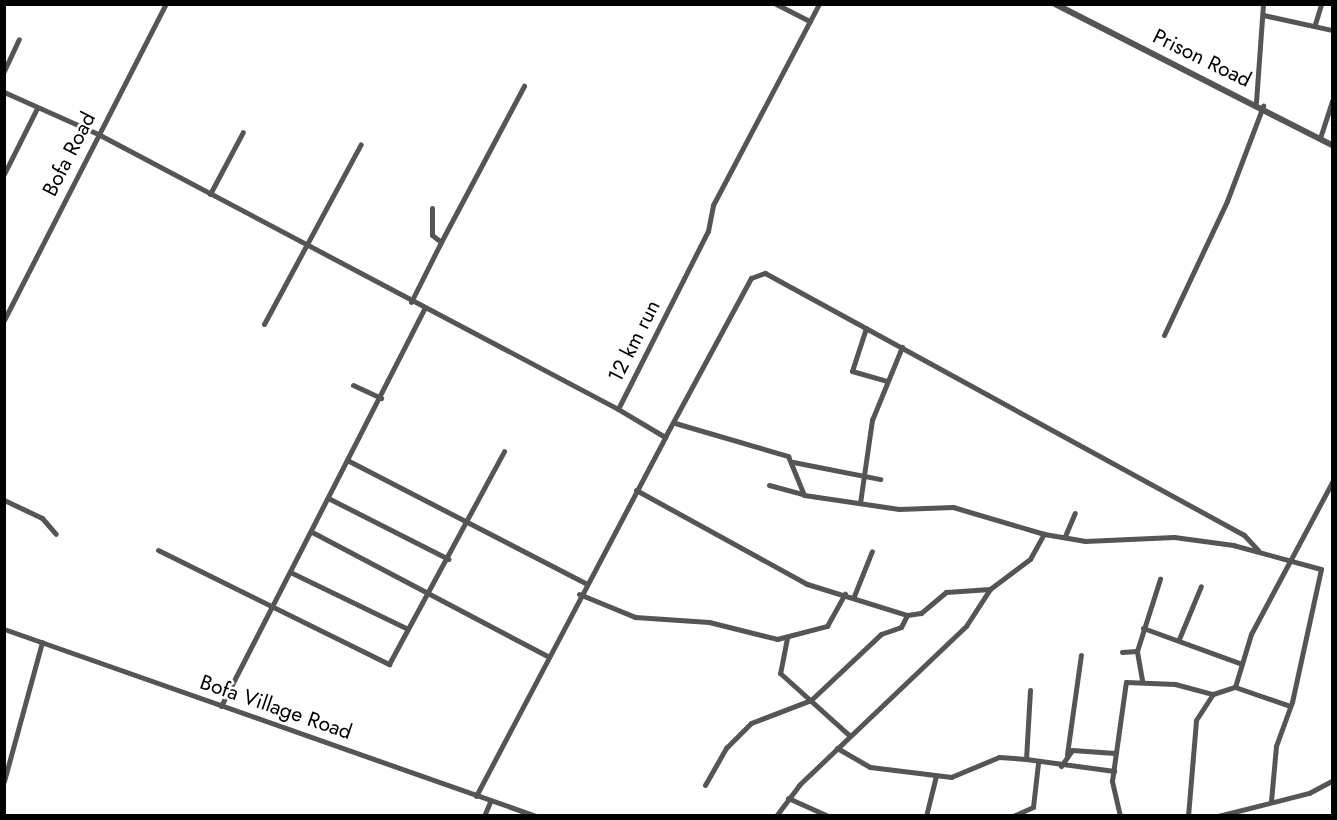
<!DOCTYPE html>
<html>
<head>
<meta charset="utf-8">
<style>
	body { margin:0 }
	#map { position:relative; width:1337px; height:820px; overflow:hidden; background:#fff; font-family:Jost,sans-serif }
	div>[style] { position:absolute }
	.minor>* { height:5px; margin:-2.5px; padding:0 2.5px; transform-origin:2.5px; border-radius:2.5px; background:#555 }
	.tertiary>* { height:6px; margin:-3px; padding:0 3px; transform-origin:3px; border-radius:3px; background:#555 }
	span { translate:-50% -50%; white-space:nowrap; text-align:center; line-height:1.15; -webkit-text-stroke:5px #fff; paint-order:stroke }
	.street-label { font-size:21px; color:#000 }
	.frame { position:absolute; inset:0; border:6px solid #000; pointer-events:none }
</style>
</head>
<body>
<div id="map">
	<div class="minor">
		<i style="left:776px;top:4px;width:38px;rotate:27deg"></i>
		<i style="left:1263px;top:15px;width:71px;rotate:12.3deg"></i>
		<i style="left:1315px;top:24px;width:21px;rotate:-73deg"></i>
		<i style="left:4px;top:71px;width:35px;rotate:-65deg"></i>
		<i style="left:4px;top:92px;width:103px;rotate:24.1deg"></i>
		<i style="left:98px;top:134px;width:588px;rotate:27.87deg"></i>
		<i style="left:1256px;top:102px;width:98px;rotate:-85.9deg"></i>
		<i style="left:1320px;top:138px;width:40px;rotate:-72deg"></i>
		<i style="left:4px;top:174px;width:74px;rotate:-63.4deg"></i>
		<i style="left:210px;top:194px;width:70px;rotate:-62deg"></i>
		<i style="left:441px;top:242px;width:177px;rotate:-62deg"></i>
		<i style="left:411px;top:302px;width:67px;rotate:-63.4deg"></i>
		<i style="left:441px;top:242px;width:11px;rotate:-142deg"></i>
		<i style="left:432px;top:235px;width:27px;rotate:-90deg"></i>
		<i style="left:4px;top:320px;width:355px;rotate:-62.9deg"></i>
		<i style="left:264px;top:324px;width:204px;rotate:-61.7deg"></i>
		<i style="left:866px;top:328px;width:45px;rotate:108deg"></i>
		<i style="left:852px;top:371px;width:35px;rotate:16deg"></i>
		<i style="left:1164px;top:335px;width:148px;rotate:-64.8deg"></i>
		<i style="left:1227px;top:201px;width:102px;rotate:-69.2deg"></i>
		<i style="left:353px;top:385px;width:31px;rotate:25deg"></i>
		<i style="left:675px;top:423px;width:118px;rotate:16.3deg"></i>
		<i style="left:788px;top:456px;width:42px;rotate:67.7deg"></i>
		<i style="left:804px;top:495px;width:96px;rotate:8.4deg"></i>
		<i style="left:899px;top:509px;width:54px;rotate:-2.1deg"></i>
		<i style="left:953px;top:507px;width:95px;rotate:16.5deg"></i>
		<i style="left:665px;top:437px;width:181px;rotate:-61.6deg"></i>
		<i style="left:751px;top:278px;width:15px;rotate:-20deg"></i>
		<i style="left:765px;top:273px;width:546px;rotate:28.68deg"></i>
		<i style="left:1244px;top:535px;width:21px;rotate:47deg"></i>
		<i style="left:347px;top:460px;width:268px;rotate:27.3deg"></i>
		<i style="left:793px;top:462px;width:89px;rotate:11.1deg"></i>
		<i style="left:769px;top:485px;width:35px;rotate:15deg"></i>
		<i style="left:636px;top:490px;width:195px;rotate:28.8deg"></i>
		<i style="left:807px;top:584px;width:105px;rotate:17.2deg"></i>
		<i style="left:907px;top:615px;width:14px;rotate:-8deg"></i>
		<i style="left:921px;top:613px;width:33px;rotate:-40deg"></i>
		<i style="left:946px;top:592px;width:44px;rotate:-3.9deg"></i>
		<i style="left:328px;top:498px;width:135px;rotate:26.9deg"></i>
		<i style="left:4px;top:500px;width:42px;rotate:25.3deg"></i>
		<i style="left:42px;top:518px;width:21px;rotate:49deg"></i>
		<i style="left:860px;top:503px;width:84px;rotate:-81.8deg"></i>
		<i style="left:872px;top:420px;width:79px;rotate:-67.7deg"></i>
		<i style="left:312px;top:532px;width:266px;rotate:27.8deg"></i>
		<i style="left:1065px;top:536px;width:25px;rotate:-67deg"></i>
		<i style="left:158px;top:550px;width:258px;rotate:26.3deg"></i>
		<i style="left:389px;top:664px;width:242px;rotate:-61.6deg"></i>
		<i style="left:290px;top:572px;width:131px;rotate:25.8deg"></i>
		<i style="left:579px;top:594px;width:61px;rotate:22.3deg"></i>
		<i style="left:635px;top:617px;width:74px;rotate:3.9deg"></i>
		<i style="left:709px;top:622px;width:70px;rotate:14deg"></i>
		<i style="left:777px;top:639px;width:52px;rotate:-14.6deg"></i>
		<i style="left:827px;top:626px;width:37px;rotate:-61deg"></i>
		<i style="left:854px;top:596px;width:48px;rotate:-68.2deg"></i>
		<i style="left:1143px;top:628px;width:105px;rotate:20deg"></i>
		<i style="left:4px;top:629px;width:564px;rotate:19.37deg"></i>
		<i style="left:787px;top:638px;width:36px;rotate:101deg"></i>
		<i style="left:780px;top:673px;width:94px;rotate:42deg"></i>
		<i style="left:1179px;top:639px;width:57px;rotate:-67.5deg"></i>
		<i style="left:1122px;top:652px;width:15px;rotate:-4deg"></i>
		<i style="left:1142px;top:680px;width:29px;rotate:-100deg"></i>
		<i style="left:1137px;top:651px;width:76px;rotate:-72.3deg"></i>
		<i style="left:1235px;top:687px;width:58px;rotate:19.1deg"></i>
		<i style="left:1030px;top:690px;width:69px;rotate:93.3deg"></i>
		<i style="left:1026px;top:759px;width:89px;rotate:7.8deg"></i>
		<i style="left:221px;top:706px;width:446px;rotate:-62.9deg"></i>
		<i style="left:837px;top:748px;width:38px;rotate:30deg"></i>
		<i style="left:870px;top:767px;width:82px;rotate:7deg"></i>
		<i style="left:951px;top:777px;width:52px;rotate:-22.6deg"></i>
		<i style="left:999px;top:757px;width:27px;rotate:4deg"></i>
		<i style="left:1067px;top:754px;width:100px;rotate:-82deg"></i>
		<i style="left:1061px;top:766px;width:19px;rotate:-55deg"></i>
		<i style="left:1072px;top:750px;width:43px;rotate:4deg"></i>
		<i style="left:4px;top:781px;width:144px;rotate:-74.7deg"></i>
		<i style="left:705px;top:785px;width:43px;rotate:-60.4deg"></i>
		<i style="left:726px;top:748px;width:35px;rotate:-45deg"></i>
		<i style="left:751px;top:723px;width:64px;rotate:-21deg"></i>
		<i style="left:811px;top:700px;width:96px;rotate:-43.3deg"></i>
		<i style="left:881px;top:634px;width:21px;rotate:-19deg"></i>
		<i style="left:901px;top:627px;width:13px;rotate:-63deg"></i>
		<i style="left:476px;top:796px;width:406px;rotate:-62.2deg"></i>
		<i style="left:665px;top:437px;width:55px;rotate:-149.2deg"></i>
		<i style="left:618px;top:409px;width:199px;rotate:-63.2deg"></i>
		<i style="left:708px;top:231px;width:26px;rotate:-79deg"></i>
		<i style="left:713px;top:205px;width:227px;rotate:-62.2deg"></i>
		<i style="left:788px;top:798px;width:44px;rotate:24.2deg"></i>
		<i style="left:484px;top:816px;width:15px;rotate:-67deg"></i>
		<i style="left:776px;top:816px;width:39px;rotate:-53deg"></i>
		<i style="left:799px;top:785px;width:231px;rotate:-43.6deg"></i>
		<i style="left:966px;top:626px;width:44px;rotate:-57deg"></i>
		<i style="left:990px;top:589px;width:50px;rotate:-36.9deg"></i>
		<i style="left:1030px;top:559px;width:29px;rotate:-61deg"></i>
		<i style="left:1044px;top:534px;width:42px;rotate:9.7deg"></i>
		<i style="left:1085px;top:541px;width:89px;rotate:-2.6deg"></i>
		<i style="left:1174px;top:537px;width:60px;rotate:7.7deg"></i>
		<i style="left:1233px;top:545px;width:91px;rotate:15.3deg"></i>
		<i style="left:1321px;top:569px;width:136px;rotate:102.3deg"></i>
		<i style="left:1292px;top:702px;width:47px;rotate:110deg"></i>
		<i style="left:1276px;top:746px;width:55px;rotate:95.2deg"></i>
		<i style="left:926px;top:816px;width:41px;rotate:-76deg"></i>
		<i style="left:1013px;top:816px;width:22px;rotate:-24deg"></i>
		<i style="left:1033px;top:807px;width:44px;rotate:-83.5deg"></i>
		<i style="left:1120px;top:816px;width:36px;rotate:-103deg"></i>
		<i style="left:1112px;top:781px;width:100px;rotate:-82deg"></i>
		<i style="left:1126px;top:682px;width:49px;rotate:2.3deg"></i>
		<i style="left:1175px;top:684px;width:39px;rotate:15deg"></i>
		<i style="left:1188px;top:816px;width:96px;rotate:-85.2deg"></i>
		<i style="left:1196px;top:720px;width:31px;rotate:-57deg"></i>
		<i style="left:1213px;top:694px;width:23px;rotate:-18deg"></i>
		<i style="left:1235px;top:687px;width:55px;rotate:-73.2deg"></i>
		<i style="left:1251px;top:634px;width:172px;rotate:-61.9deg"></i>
		<i style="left:1218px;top:816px;width:94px;rotate:-14.2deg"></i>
		<i style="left:1309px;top:793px;width:26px;rotate:-28deg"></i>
	</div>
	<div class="tertiary">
		<i style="left:1055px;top:4px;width:311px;rotate:27deg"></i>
	</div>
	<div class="street-label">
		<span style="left:1202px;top:58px;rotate:26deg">Prison Road</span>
		<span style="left:69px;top:154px;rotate:-63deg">Bofa Road</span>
		<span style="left:634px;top:341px;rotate:-63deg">12 km run</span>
		<span style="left:276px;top:707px;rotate:19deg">Bofa Village Road</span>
	</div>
	<div class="frame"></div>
</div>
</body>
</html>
